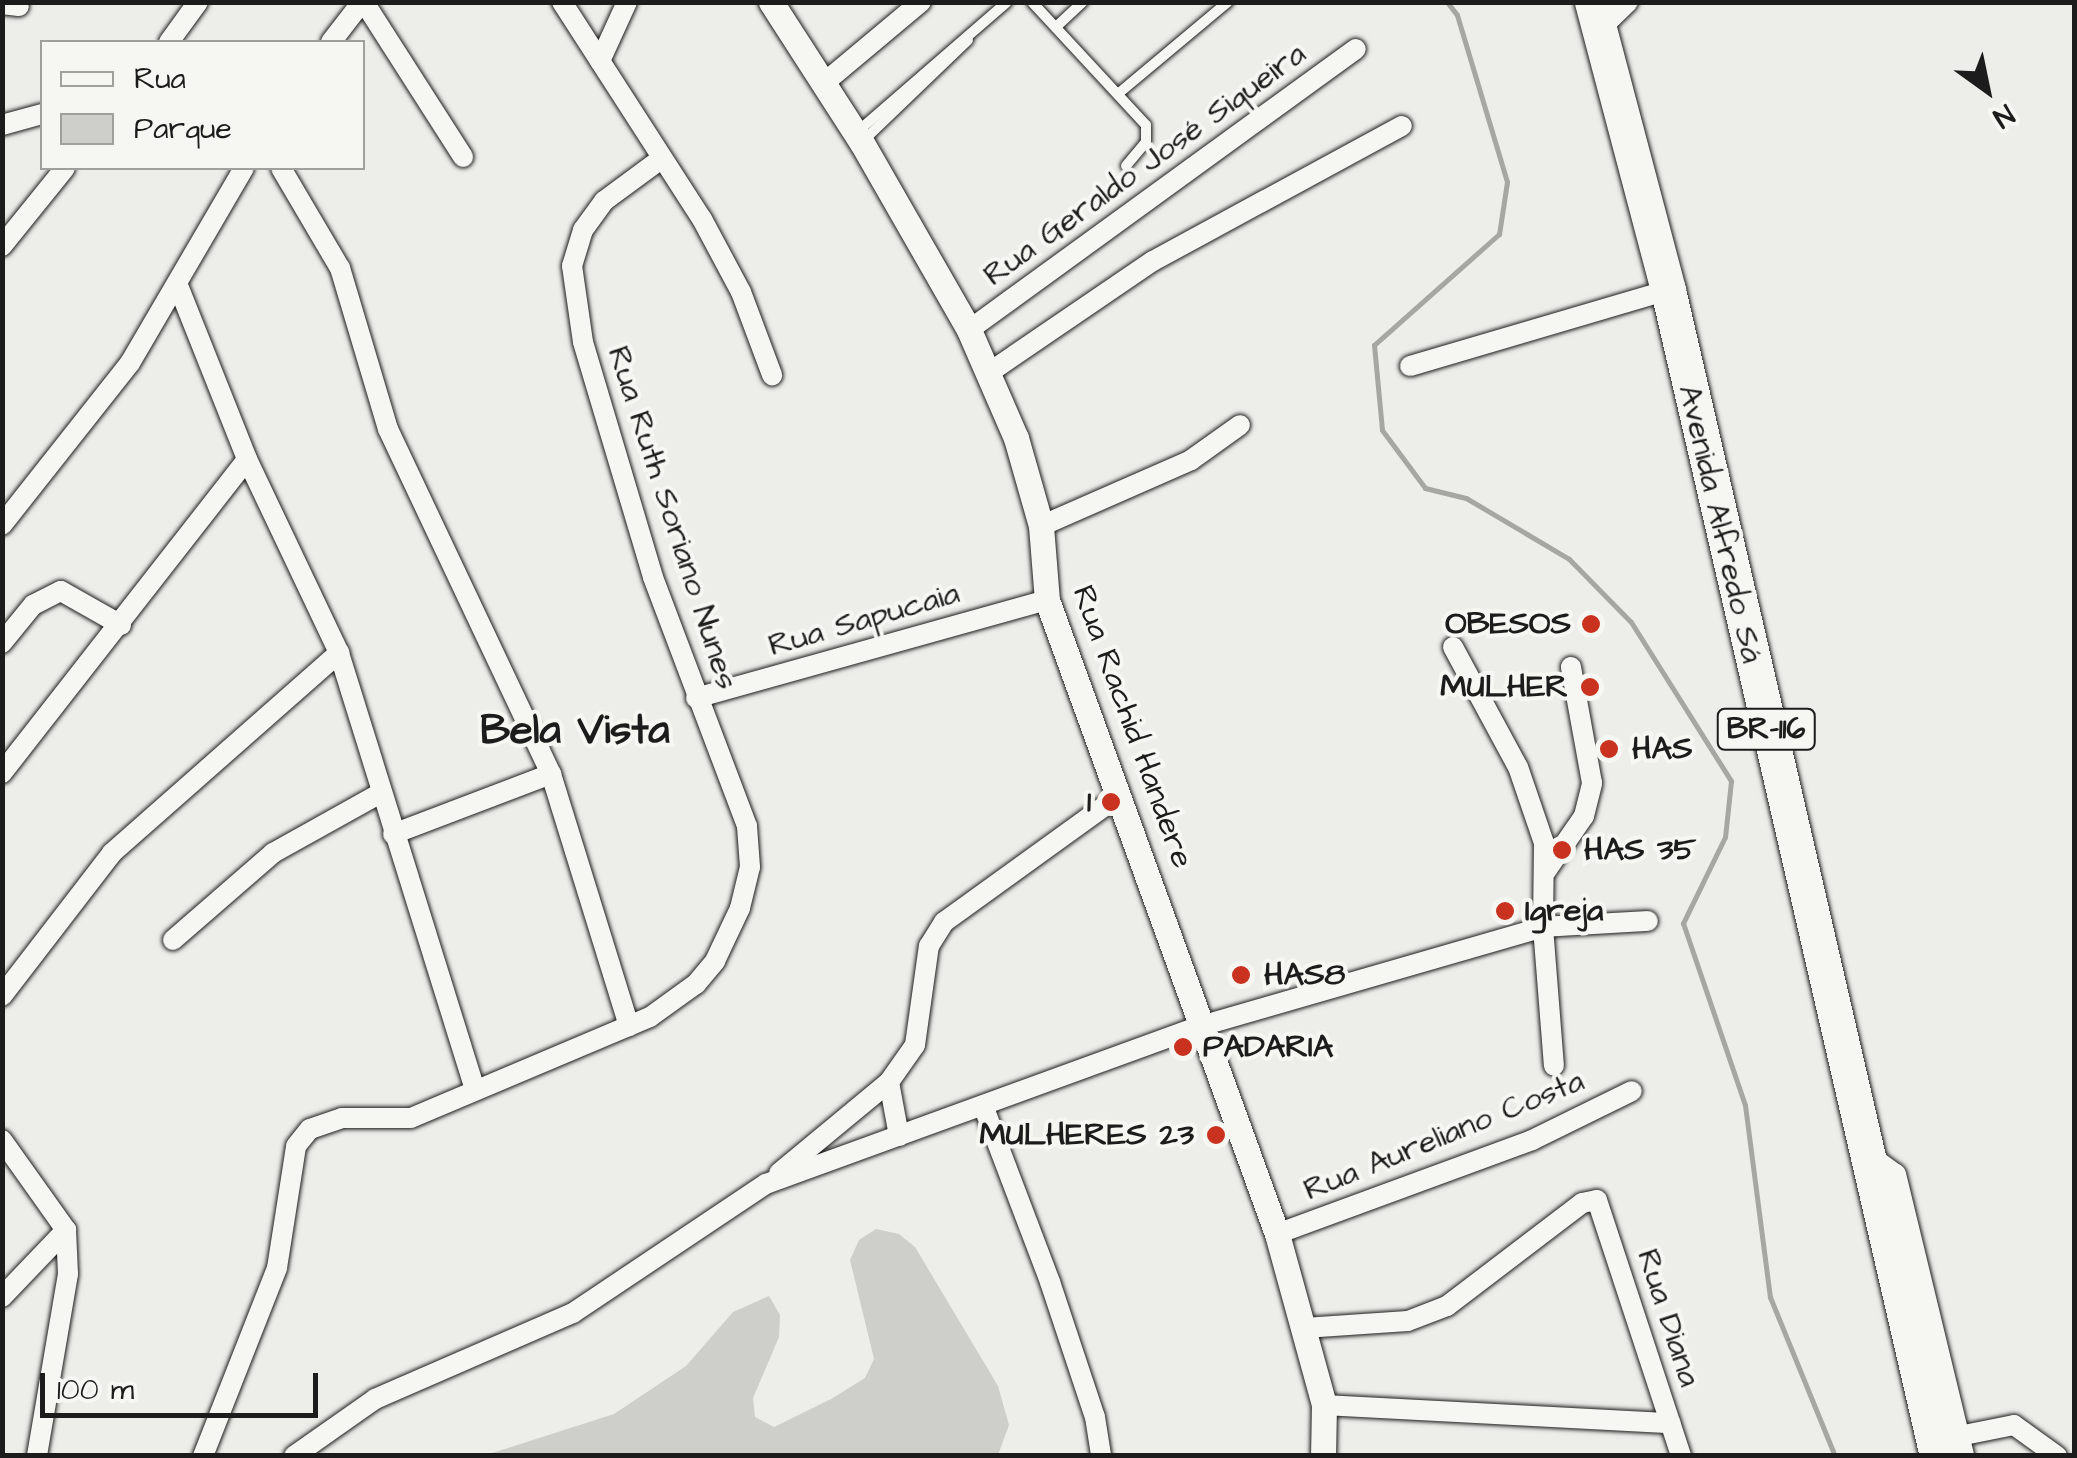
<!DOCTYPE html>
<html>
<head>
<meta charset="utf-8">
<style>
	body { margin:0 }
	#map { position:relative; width:2077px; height:1458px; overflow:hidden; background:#edede9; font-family:"Architects Daughter",sans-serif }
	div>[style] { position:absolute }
	.green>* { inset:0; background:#cececb }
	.stream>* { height:5px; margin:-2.5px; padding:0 2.5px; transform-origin:2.5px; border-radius:2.5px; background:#a6a6a3 }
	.roads { filter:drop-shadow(0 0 2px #1c1c1c) drop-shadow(0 0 2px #1c1c1c) }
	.service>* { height:10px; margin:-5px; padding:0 5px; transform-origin:5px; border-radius:5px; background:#f6f6f2 }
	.minor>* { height:20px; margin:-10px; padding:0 10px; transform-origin:10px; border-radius:10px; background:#f6f6f2 }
	.tertiary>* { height:25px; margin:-12.5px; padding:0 12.5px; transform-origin:12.5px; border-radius:12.5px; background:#f6f6f2 }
	.trunk>* { height:35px; margin:-17.5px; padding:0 17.5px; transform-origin:17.5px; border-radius:17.5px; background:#f6f6f2 }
	.dots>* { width:28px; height:28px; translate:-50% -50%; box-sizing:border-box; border:5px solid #f6f6f2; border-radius:50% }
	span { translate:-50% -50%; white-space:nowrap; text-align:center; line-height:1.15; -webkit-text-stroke:8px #f6f6f2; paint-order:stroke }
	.shield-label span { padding:2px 8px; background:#f6f6f2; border:2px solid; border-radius:8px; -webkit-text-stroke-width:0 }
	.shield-label { font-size:30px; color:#1c1c1c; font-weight:700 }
	.street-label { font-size:32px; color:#1c1c1c }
	.poi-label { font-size:32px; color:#1c1c1c; font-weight:700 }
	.right { translate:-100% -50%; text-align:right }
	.left { translate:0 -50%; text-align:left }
	.district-label { font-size:42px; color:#1c1c1c; font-weight:700 }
	.frame { position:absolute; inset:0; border:5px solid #1c1c1c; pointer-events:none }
	.legend { position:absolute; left:40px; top:40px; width:325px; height:130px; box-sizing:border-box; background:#f6f6f2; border:2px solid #9f9f9c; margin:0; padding:12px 18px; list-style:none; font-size:30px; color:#1c1c1c }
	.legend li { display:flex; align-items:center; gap:20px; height:50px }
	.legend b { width:50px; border:2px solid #9f9f9c }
	.north { position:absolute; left:1937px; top:40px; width:100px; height:100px; -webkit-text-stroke:8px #f6f6f2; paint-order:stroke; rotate:147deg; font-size:28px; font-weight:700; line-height:40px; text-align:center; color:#1c1c1c }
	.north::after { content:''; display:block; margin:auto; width:35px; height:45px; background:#1c1c1c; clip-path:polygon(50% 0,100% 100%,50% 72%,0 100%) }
	.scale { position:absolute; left:40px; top:1373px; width:278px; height:45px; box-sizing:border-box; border:5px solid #1c1c1c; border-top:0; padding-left:12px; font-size:30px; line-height:35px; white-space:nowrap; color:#1c1c1c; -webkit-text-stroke:8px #f6f6f2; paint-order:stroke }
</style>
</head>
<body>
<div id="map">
	<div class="green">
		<i style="clip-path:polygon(876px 1229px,899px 1234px,915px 1247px,998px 1386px,1009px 1425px,998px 1455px,486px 1455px,614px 1414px,686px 1366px,733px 1312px,769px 1296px,780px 1315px,779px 1337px,753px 1398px,755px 1417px,774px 1427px,831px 1399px,865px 1378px,874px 1359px,850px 1260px,859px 1240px)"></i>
	</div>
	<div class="stream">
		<i style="left:1447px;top:2px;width:16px;rotate:52deg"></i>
		<i style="left:1457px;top:15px;width:174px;rotate:73.3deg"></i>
		<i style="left:1507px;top:182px;width:53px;rotate:98.7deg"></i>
		<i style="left:1499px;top:234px;width:167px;rotate:138.4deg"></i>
		<i style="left:1374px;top:345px;width:85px;rotate:84.6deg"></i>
		<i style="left:1382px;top:430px;width:72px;rotate:53.4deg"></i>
		<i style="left:1425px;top:488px;width:42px;rotate:13.7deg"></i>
		<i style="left:1466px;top:498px;width:120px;rotate:30.6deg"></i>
		<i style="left:1569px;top:559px;width:88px;rotate:45.5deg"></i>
		<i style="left:1631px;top:622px;width:188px;rotate:57.8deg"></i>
		<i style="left:1731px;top:781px;width:56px;rotate:96.1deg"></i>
		<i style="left:1725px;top:837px;width:96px;rotate:116deg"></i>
		<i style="left:1683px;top:923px;width:192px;rotate:71.2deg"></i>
		<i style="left:1745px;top:1105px;width:194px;rotate:82.6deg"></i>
		<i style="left:1770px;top:1297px;width:172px;rotate:67.8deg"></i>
	</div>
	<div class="roads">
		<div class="service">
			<i style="left:1032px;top:2px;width:168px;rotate:47.2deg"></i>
			<i style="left:1146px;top:125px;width:17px;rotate:90deg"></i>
			<i style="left:1146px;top:142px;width:31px;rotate:130deg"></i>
			<i style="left:1057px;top:26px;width:35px;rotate:-43deg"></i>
			<i style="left:1119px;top:93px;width:142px;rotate:-39.9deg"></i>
			<i style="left:857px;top:132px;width:198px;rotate:-40.9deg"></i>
			<i style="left:862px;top:142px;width:147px;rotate:-43.9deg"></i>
		</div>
		<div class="minor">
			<i style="left:364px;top:2px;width:184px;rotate:57.4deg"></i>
			<i style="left:562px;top:2px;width:258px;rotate:57.2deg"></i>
			<i style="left:702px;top:219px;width:83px;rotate:61.9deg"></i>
			<i style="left:741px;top:292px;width:89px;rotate:69.5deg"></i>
			<i style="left:2px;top:4px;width:17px;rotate:7deg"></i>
			<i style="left:1602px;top:27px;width:36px;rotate:-44deg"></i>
			<i style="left:169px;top:42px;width:49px;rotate:-54.1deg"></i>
			<i style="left:331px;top:42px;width:51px;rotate:-52.2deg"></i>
			<i style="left:600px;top:61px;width:65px;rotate:-65.4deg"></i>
			<i style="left:824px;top:83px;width:126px;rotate:-39.9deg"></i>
			<i style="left:2px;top:125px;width:41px;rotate:-15.4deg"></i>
			<i style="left:281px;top:168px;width:116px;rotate:59.5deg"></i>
			<i style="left:340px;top:268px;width:168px;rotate:73.4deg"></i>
			<i style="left:388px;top:429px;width:382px;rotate:64.7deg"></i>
			<i style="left:551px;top:774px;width:264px;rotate:72.8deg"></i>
			<i style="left:2px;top:246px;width:100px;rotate:-51.1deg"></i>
			<i style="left:179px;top:288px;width:184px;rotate:68.3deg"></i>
			<i style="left:247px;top:459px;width:215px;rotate:64.6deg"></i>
			<i style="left:339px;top:653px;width:457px;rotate:72.7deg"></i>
			<i style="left:969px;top:330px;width:478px;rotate:-36deg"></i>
			<i style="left:1410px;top:366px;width:269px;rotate:-16.4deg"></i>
			<i style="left:990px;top:372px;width:197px;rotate:-34.3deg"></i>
			<i style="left:1153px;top:261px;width:283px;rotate:-28.5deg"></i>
			<i style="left:2px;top:525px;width:206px;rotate:-51.7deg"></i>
			<i style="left:130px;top:363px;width:226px;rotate:-59.7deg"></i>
			<i style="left:1041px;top:526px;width:164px;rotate:-23.7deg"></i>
			<i style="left:1191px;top:460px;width:60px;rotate:-35.5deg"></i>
			<i style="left:2px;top:643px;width:49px;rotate:-50.8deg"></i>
			<i style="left:33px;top:605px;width:31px;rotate:-27deg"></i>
			<i style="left:61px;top:591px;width:69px;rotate:29.5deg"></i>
			<i style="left:1453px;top:647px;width:136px;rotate:61.6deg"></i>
			<i style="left:1518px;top:767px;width:80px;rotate:71.1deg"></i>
			<i style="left:1544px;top:843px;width:84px;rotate:90.7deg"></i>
			<i style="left:1543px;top:927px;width:139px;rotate:85.5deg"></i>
			<i style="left:696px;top:698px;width:364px;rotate:-15.6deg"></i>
			<i style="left:2px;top:773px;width:398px;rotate:-52deg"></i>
			<i style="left:393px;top:834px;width:169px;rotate:-20.8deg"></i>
			<i style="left:1546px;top:871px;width:67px;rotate:-55.4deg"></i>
			<i style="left:1584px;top:816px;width:34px;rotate:-76deg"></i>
			<i style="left:1592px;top:783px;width:118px;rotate:-100.3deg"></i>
			<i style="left:173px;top:940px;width:133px;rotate:-41deg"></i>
			<i style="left:273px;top:853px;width:124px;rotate:-29.1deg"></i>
			<i style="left:2px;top:996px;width:180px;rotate:-52.4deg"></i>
			<i style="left:112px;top:853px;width:303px;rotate:-41.4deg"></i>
			<i style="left:984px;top:1108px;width:186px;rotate:69.2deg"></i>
			<i style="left:1050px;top:1282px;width:142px;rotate:71.6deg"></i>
			<i style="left:1095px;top:1417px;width:39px;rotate:81deg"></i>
			<i style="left:899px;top:1136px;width:55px;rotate:-100.5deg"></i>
			<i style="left:889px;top:1082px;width:45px;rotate:-54.9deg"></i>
			<i style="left:915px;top:1045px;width:100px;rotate:-82deg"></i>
			<i style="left:929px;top:946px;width:28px;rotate:-58deg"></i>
			<i style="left:944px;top:922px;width:217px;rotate:-35.8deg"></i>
			<i style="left:2px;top:1140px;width:110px;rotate:54.6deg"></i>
			<i style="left:66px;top:1230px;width:44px;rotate:87.4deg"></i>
			<i style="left:68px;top:1274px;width:185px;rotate:99.7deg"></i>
			<i style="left:1868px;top:1154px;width:34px;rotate:36deg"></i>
			<i style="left:1896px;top:1174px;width:290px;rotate:76.4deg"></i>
			<i style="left:779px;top:1173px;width:143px;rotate:-39.6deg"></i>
			<i style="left:1277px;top:1234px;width:272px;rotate:-20.2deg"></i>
			<i style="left:1532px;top:1140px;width:111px;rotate:-26.1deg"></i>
			<i style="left:2px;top:1297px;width:93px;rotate:-46.3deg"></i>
			<i style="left:1304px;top:1328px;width:104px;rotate:-3.9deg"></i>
			<i style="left:1408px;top:1321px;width:42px;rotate:-21deg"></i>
			<i style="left:1447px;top:1306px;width:170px;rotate:-37.3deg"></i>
			<i style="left:1582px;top:1203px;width:15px;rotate:-11deg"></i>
			<i style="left:1597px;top:1200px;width:269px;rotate:71.8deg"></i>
			<i style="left:1324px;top:1405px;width:347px;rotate:3deg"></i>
			<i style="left:1959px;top:1436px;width:56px;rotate:-11.3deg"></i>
			<i style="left:2014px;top:1425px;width:53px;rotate:35.8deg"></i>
			<i style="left:203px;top:1456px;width:202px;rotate:-68.5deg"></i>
			<i style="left:277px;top:1268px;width:123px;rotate:-81.1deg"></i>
			<i style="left:296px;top:1146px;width:22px;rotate:-51deg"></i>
			<i style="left:310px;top:1129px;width:34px;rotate:-19deg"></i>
			<i style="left:342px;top:1118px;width:69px"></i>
			<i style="left:411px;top:1118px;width:259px;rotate:-22.9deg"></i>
			<i style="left:650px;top:1017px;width:57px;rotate:-35.7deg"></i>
			<i style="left:696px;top:984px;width:30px;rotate:-50deg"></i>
			<i style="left:715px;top:961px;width:59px;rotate:-64.7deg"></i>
			<i style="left:740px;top:908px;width:42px;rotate:-76.3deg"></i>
			<i style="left:750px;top:867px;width:41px;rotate:-94.2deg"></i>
			<i style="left:747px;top:826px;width:266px;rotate:-110.7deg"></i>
			<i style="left:653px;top:577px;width:245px;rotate:-106.6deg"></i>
			<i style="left:583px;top:342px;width:77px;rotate:-98.2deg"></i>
			<i style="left:572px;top:266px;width:38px;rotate:-73deg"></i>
			<i style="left:583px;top:230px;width:36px;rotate:-54deg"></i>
			<i style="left:604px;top:201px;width:71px;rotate:-36.4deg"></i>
			<i style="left:294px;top:1456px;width:99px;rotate:-35.1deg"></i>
			<i style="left:375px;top:1399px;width:216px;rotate:-23.5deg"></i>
			<i style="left:573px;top:1313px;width:232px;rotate:-33.8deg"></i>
			<i style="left:766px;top:1184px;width:466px;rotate:-20deg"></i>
			<i style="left:1204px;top:1025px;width:353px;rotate:-16.1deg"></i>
			<i style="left:1543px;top:927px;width:105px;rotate:-3.3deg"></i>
		</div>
		<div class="tertiary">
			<i style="left:771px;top:2px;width:168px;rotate:57.2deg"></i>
			<i style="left:862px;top:143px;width:215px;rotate:60.2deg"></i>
			<i style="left:969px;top:330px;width:118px;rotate:66.5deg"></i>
			<i style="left:1016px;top:438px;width:91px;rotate:74.1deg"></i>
			<i style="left:1041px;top:526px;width:74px;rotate:85.4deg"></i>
			<i style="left:1047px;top:600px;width:674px;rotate:70.06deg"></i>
			<i style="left:1277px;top:1234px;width:177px;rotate:74.6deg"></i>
			<i style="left:1324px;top:1405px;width:51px;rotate:91.1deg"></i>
		</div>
		<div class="trunk">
			<i style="left:1592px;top:2px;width:298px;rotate:75.2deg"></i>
			<i style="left:1668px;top:290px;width:1197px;rotate:77.01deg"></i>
		</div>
	</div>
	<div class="dots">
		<i style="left:1591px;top:624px;background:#c8321e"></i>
		<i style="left:1590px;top:687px;background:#c8321e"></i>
		<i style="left:1609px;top:749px;background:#c8321e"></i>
		<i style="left:1111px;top:802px;background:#c8321e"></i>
		<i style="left:1562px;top:850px;background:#c8321e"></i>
		<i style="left:1505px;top:911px;background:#c8321e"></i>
		<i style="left:1241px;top:975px;background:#c8321e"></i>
		<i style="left:1183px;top:1047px;background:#c8321e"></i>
		<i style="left:1216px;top:1135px;background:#c8321e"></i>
	</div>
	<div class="shield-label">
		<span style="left:1766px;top:729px">BR-116</span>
	</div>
	<div class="street-label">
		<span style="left:1145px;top:165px;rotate:-36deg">Rua Geraldo José Siqueira</span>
		<span style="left:672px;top:518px;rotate:72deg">Rua Ruth Soriano Nunes</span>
		<span style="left:1720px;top:524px;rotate:77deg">Avenida Alfredo Sá</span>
		<span style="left:864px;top:620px;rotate:-16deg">Rua Sapucaia</span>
		<span style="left:1132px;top:727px;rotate:70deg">Rua Rachid Handere</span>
		<span style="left:1444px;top:1136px;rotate:-22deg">Rua Aureliano Costa</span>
		<span style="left:1668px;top:1318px;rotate:72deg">Rua Diana</span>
	</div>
	<div class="poi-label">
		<span class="right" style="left:1571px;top:624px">OBESOS</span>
		<span class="right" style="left:1568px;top:687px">MULHER</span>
		<span class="left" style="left:1632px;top:749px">HAS</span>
		<span class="right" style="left:1091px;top:802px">1</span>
		<span class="left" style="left:1584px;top:850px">HAS 35</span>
		<span class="left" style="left:1525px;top:911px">Igreja</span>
		<span class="left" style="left:1264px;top:975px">HAS8</span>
		<span class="left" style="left:1203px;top:1047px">PADARIA</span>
		<span class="right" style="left:1194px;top:1135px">MULHERES 23</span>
	</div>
	<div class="district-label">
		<span style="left:575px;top:731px">Bela Vista</span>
	</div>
	<div class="frame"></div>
	<ul class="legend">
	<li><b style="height:12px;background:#f6f6f2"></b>Rua</li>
	<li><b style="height:28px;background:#cececb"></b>Parque</li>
	</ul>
	<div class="north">N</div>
	<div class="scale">100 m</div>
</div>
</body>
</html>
